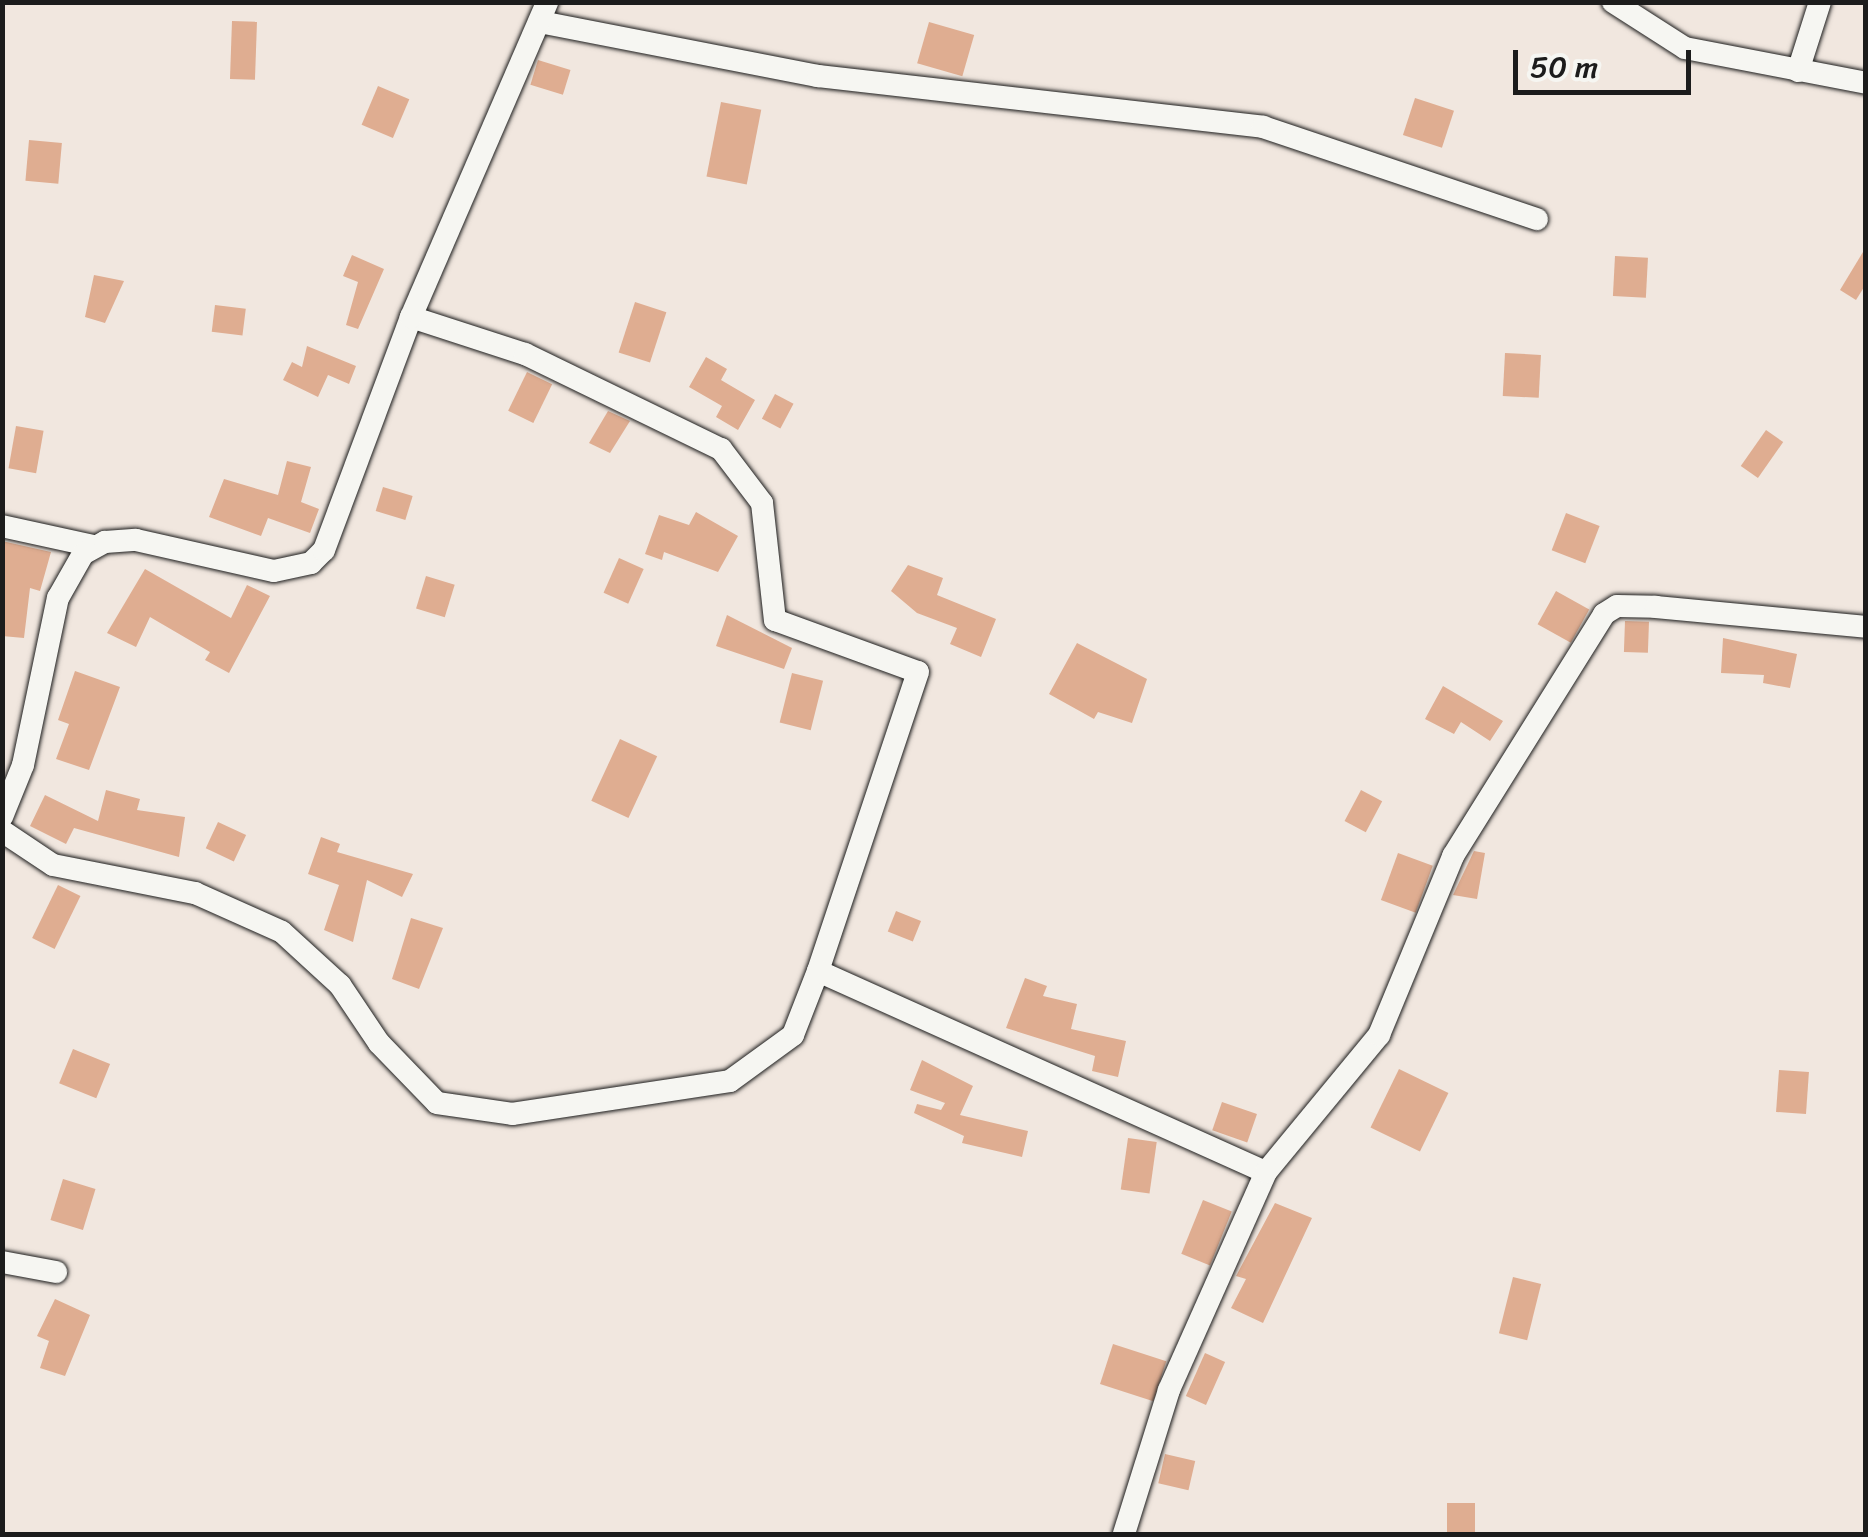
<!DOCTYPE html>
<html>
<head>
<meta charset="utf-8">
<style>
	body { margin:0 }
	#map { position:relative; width:1868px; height:1537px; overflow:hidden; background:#f1e7df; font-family:Sriracha,sans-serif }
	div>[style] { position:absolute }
	.building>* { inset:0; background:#dfad91; transform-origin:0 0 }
	.roads { filter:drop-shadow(0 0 2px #1c1c1c) drop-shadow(0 0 2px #1c1c1c) }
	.street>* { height:22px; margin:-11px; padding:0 11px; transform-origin:11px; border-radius:11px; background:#f6f6f2 }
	span { translate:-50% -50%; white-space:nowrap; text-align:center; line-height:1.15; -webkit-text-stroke:8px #f6f6f2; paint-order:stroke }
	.frame { position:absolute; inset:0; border:5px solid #1c1c1c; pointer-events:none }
	.scale { position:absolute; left:1513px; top:50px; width:178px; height:45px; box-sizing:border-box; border:5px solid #1c1c1c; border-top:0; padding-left:12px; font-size:30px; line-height:35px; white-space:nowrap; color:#1c1c1c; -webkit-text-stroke:8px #f6f6f2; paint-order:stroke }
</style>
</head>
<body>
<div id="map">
	<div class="building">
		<i style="left:232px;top:21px;width:25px;height:58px;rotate:2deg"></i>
		<i style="left:929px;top:22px;width:47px;height:43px;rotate:16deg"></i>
		<i style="left:538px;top:60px;width:34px;height:26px;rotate:17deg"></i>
		<i style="left:378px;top:86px;width:34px;height:42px;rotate:23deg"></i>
		<i style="left:1415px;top:98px;width:41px;height:39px;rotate:18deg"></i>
		<i style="left:721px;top:102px;width:41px;height:76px;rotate:11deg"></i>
		<i style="left:29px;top:140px;width:33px;height:41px;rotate:5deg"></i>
		<i style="clip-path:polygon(1866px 247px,1866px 284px,1856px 300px,1840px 290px)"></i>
		<i style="clip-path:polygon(352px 255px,384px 269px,358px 329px,346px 325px,358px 282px,343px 276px)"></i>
		<i style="left:1615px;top:256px;width:33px;height:40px;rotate:3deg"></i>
		<i style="clip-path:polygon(94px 275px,124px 281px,105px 323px,85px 317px)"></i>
		<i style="left:635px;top:302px;width:33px;height:53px;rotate:18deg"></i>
		<i style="left:215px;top:305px;width:31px;height:27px;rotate:7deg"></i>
		<i style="clip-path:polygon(307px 346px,356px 366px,349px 384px,328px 375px,318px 397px,283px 380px,292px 362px,302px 367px)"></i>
		<i style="left:1505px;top:353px;width:36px;height:43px;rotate:3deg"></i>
		<i style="clip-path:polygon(706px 357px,727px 369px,721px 380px,755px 400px,738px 430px,716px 417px,722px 406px,689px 387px)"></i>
		<i style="left:527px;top:372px;width:28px;height:43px;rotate:26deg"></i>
		<i style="left:775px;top:394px;width:21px;height:28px;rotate:28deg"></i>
		<i style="clip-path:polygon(608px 411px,630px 421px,610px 453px,589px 443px)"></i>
		<i style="left:16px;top:426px;width:28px;height:43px;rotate:10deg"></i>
		<i style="left:1766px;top:430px;width:21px;height:44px;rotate:35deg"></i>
		<i style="clip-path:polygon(287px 461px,311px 467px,301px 502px,319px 509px,310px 533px,268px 518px,261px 536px,209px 517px,224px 479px,278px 495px)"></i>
		<i style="left:383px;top:487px;width:31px;height:25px;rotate:17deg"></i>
		<i style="clip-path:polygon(696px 512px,738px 536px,718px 572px,664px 552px,662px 560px,645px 554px,659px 515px,689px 525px)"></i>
		<i style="left:1566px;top:513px;width:36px;height:40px;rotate:21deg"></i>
		<i style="clip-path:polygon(2px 541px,51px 552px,40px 591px,30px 588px,24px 638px,2px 636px)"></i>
		<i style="left:619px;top:558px;width:27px;height:38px;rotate:24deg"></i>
		<i style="clip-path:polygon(908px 565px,943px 578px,937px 595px,996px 619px,981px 657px,950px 644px,957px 628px,917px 613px,891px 591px)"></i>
		<i style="clip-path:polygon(145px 569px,231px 618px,247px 585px,270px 596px,229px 673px,205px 660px,210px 652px,150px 617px,136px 647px,107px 633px)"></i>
		<i style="left:426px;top:576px;width:30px;height:34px;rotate:17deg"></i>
		<i style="left:1556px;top:591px;width:38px;height:38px;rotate:29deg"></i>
		<i style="clip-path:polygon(727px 615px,792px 648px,784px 669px,716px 646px)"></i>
		<i style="left:1625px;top:621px;width:24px;height:31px;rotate:2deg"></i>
		<i style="clip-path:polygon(1723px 638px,1797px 654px,1790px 688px,1763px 683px,1764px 675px,1721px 673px)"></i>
		<i style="clip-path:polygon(1077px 643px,1147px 679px,1132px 723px,1098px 712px,1094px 719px,1049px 694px)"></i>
		<i style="clip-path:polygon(75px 671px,120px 687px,89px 770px,56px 759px,69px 724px,58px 720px)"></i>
		<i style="left:792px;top:673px;width:32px;height:51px;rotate:14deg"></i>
		<i style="clip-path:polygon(1443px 686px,1503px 721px,1490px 741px,1461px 722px,1454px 734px,1425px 719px)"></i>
		<i style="left:620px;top:739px;width:41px;height:68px;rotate:25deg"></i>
		<i style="clip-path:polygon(106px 790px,140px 799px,137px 810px,185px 817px,179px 857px,74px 828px,66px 844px,30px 826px,45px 795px,98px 821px)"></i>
		<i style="left:1361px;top:790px;width:24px;height:35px;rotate:28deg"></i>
		<i style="left:218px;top:822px;width:31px;height:29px;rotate:25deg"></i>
		<i style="clip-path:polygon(321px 837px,340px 844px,337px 852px,413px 874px,402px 897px,367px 880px,353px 942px,324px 930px,339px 885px,308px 874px)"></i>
		<i style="clip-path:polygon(1474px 851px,1485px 853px,1477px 899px,1453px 895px)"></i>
		<i style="left:1398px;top:853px;width:37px;height:50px;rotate:20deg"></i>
		<i style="left:58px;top:885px;width:25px;height:59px;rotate:26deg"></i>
		<i style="left:896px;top:911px;width:27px;height:22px;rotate:22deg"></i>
		<i style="clip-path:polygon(411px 918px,443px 928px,419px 989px,392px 979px)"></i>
		<i style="clip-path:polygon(1025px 978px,1047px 986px,1043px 996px,1077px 1004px,1071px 1029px,1126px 1041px,1118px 1077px,1092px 1071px,1095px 1056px,1006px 1028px)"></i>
		<i style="left:73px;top:1049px;width:40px;height:37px;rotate:22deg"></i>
		<i style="clip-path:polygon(922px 1060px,973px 1086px,960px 1115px,1028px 1131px,1022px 1157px,962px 1143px,964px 1136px,914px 1113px,917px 1104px,941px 1110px,945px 1103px,910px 1090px)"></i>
		<i style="left:1399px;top:1069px;width:55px;height:65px;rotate:26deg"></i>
		<i style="left:1779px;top:1070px;width:30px;height:42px;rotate:4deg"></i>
		<i style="left:1222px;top:1102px;width:37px;height:30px;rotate:19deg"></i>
		<i style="left:1128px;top:1138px;width:29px;height:52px;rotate:8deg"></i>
		<i style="left:63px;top:1179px;width:34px;height:43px;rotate:17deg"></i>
		<i style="left:1203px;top:1200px;width:31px;height:58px;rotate:22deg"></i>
		<i style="clip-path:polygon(1275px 1203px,1312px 1218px,1263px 1323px,1231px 1308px,1246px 1279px,1236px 1276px)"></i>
		<i style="left:1513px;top:1277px;width:29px;height:58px;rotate:14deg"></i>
		<i style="clip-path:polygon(55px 1299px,90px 1315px,65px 1376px,40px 1368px,49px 1341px,37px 1336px)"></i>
		<i style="left:1113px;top:1344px;width:56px;height:42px;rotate:18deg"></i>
		<i style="left:1205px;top:1353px;width:22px;height:47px;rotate:24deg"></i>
		<i style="left:1165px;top:1454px;width:31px;height:30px;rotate:13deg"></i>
		<i style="left:1447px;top:1503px;width:28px;height:31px"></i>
	</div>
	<div class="roads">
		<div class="street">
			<i style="left:1613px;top:2px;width:85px;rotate:32.6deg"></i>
			<i style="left:1685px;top:48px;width:184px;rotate:10.9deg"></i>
			<i style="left:540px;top:22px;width:283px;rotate:11deg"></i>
			<i style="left:818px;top:76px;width:448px;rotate:6.5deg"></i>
			<i style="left:1263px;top:127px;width:289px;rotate:18.6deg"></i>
			<i style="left:1798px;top:71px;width:72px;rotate:-72.3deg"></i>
			<i style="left:411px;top:317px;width:120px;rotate:18deg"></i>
			<i style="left:525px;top:354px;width:218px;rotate:25.9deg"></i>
			<i style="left:721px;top:449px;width:68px;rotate:52.8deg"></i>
			<i style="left:762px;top:503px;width:118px;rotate:83.7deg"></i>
			<i style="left:775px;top:620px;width:152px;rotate:20deg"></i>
			<i style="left:918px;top:672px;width:315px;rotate:108.5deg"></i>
			<i style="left:2px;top:526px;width:93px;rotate:12.4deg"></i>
			<i style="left:2px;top:817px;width:56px;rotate:-68deg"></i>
			<i style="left:23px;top:765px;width:171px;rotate:-78.2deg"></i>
			<i style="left:58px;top:598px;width:51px;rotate:-60.4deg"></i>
			<i style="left:83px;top:554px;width:25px;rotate:-29deg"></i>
			<i style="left:105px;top:542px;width:31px;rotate:-4deg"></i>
			<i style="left:136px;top:540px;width:141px;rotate:12.7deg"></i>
			<i style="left:274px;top:571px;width:38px;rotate:-12deg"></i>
			<i style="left:311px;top:563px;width:18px;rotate:-45deg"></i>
			<i style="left:324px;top:550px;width:249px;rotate:-69.5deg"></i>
			<i style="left:411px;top:317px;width:343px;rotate:-66.6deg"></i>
			<i style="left:2px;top:831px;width:61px;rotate:33.7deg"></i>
			<i style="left:53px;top:865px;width:145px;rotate:11.2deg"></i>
			<i style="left:195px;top:893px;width:95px;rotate:24.1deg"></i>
			<i style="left:282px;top:932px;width:79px;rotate:42.4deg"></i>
			<i style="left:340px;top:985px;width:70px;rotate:56.1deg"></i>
			<i style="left:379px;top:1043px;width:83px;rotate:46deg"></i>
			<i style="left:437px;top:1103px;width:76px;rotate:8.3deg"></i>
			<i style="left:512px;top:1114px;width:220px;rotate:-8.6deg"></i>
			<i style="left:730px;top:1081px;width:78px;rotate:-36.1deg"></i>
			<i style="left:793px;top:1035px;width:69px;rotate:-68.7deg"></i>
			<i style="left:818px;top:971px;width:491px;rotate:24.2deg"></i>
			<i style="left:1266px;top:1172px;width:239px;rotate:114deg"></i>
			<i style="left:1169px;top:1390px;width:151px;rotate:107.4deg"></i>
			<i style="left:1266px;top:1172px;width:178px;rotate:-50.5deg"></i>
			<i style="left:1379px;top:1035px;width:194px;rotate:-67.5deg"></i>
			<i style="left:1453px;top:856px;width:285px;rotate:-58deg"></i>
			<i style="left:1604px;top:614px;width:15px;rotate:-32deg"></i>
			<i style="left:1617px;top:606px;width:39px;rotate:1deg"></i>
			<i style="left:1656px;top:607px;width:211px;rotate:5.4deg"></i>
			<i style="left:2px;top:1262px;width:55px;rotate:10.5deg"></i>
		</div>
	</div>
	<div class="frame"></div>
	<div class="scale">50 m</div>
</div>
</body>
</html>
